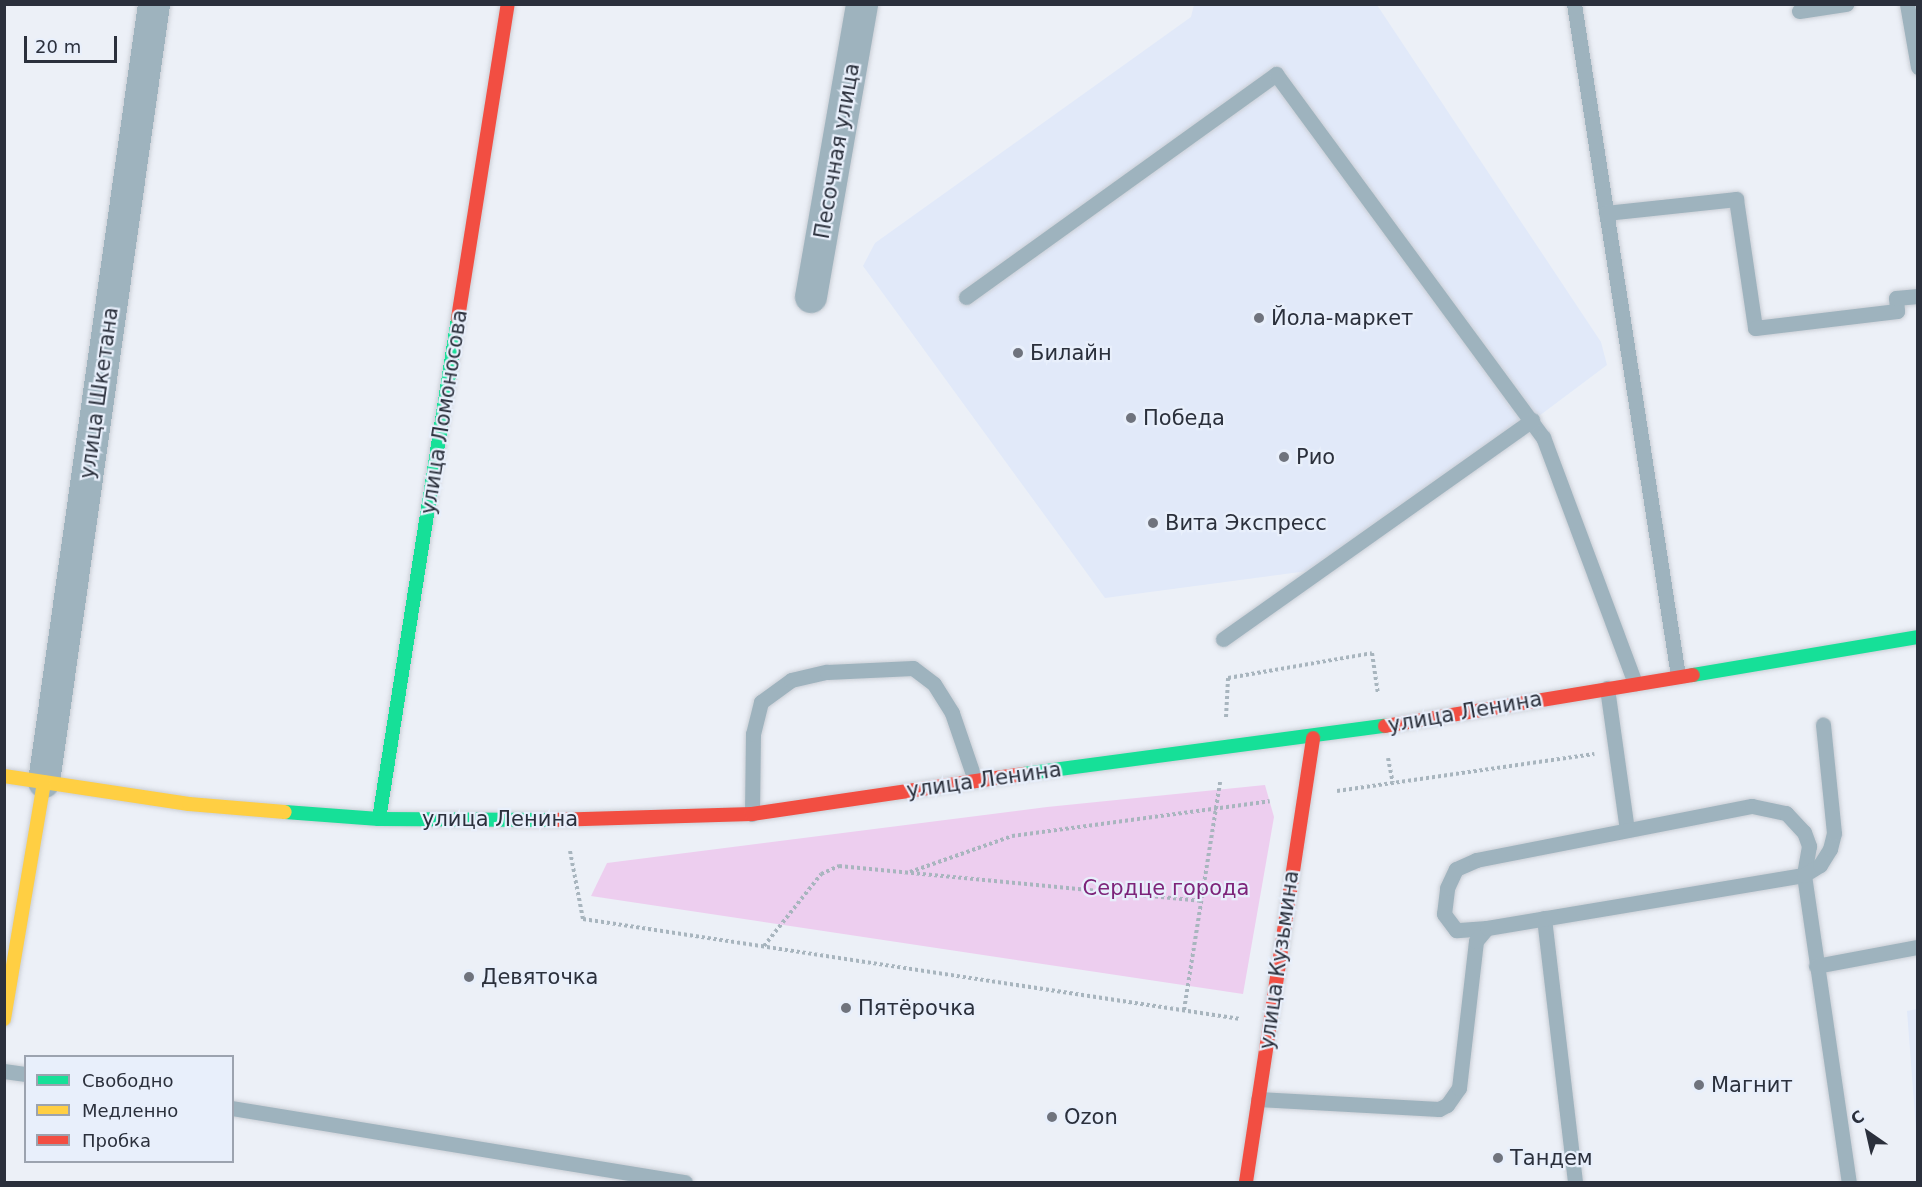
<!DOCTYPE html>
<html>
<head>
<meta charset="utf-8">
<style>
	body { margin:0 }
	#map { position:relative; width:1922px; height:1187px; overflow:hidden; background:#ecf0f7; font-family:"DejaVu Sans",sans-serif }
	div>[style] { position:absolute }
	.built>* { inset:0; background:#e1e9f9 }
	.green>* { inset:0; background:#edceef }
	.path>* { height:4px; margin-top:-2px; transform-origin:0; background:repeating-linear-gradient(90deg,#a8b5be 0 3px,transparent 0 6px) }
	.roads { filter:drop-shadow(0 0 2px #caced5) drop-shadow(0 0 2px #caced5) }
	.lane>* { height:15px; margin:-7.5px; padding:0 7.5px; transform-origin:7.5px; border-radius:7.5px; background:#9eb3be }
	.street>* { height:32px; margin:-16px; padding:0 16px; transform-origin:16px; border-radius:16px; background:#9eb3be }
	.fast>* { height:14px; margin:-7px; padding:0 7px; transform-origin:7px; border-radius:7px; background:#16e098 }
	.slow>* { height:14px; margin:-7px; padding:0 7px; transform-origin:7px; border-radius:7px; background:#ffcf43 }
	.jam>* { height:14px; margin:-7px; padding:0 7px; transform-origin:7px; border-radius:7px; background:#f24e42 }
	.dots>* { width:16px; height:16px; translate:-50% -50%; box-sizing:border-box; border:3px solid #e8effb; border-radius:50% }
	span { translate:-50% -50%; white-space:nowrap; text-align:center; line-height:1.15; -webkit-text-stroke:4.5px #e8effb; paint-order:stroke }
	.street-label { font-size:21px; color:#2b303c }
	.poi-label { font-size:21px; color:#2b303c }
	.left { translate:0 -50%; text-align:left }
	.park-label { font-size:21px; color:#7d247a }
	.frame { position:absolute; inset:0; border:6px solid #2b303c; pointer-events:none }
	.legend { position:absolute; left:24px; top:1055px; width:210px; height:108px; box-sizing:border-box; background:#e8effb; border:2px solid #9ca3af; margin:0; padding:8px 10px; list-style:none; font-size:18px; color:#2b303c }
	.legend li { display:flex; align-items:center; gap:12px; height:30px }
	.legend b { width:30px; border:2px solid #9ca3af }
	.north { position:absolute; left:1838px; top:1103px; width:60px; height:60px; -webkit-text-stroke:4px #e8effb; paint-order:stroke; rotate:326deg; font-size:16px; font-weight:700; line-height:24px; text-align:center; color:#2b303c }
	.north::after { content:''; display:block; margin:auto; width:21px; height:27px; background:#2b303c; clip-path:polygon(50% 0,100% 100%,50% 72%,0 100%) }
	.scale { position:absolute; left:24px; top:36px; width:93px; height:27px; box-sizing:border-box; border:3px solid #2b303c; border-top:0; padding-left:8px; font-size:18px; line-height:21px; white-space:nowrap; color:#2b303c; -webkit-text-stroke:4px #e8effb; paint-order:stroke }
</style>
</head>
<body>
<div id="map">
	<div class="built">
		<i style="clip-path:polygon(1194px 5px,1377px 5px,1601px 342px,1607px 365px,1338px 567px,1105px 598px,863px 266px,875px 243px,1191px 17px)"></i>
		<i style="clip-path:polygon(1917px 1009px,1918px 1009px,1917px 1142px,1907px 1011px)"></i>
	</div>
	<div class="green">
		<i style="clip-path:polygon(1265px 785px,1274px 817px,1243px 994px,591px 896px,607px 863px,1047px 807px)"></i>
	</div>
	<div class="path">
		<i style="left:1226px;top:717px;width:39px;rotate:-87deg"></i>
		<i style="left:1228px;top:678px;width:146px;rotate:-9.8deg"></i>
		<i style="left:1372px;top:653px;width:41px;rotate:81.7deg"></i>
		<i style="left:1388px;top:758px;width:25px;rotate:79deg"></i>
		<i style="left:1337px;top:791px;width:260px;rotate:-8.2deg"></i>
		<i style="left:570px;top:851px;width:69px;rotate:79.2deg"></i>
		<i style="left:583px;top:919px;width:665px;rotate:8.65deg"></i>
		<i style="left:910px;top:872px;width:108px;rotate:-19.4deg"></i>
		<i style="left:1012px;top:836px;width:260px;rotate:-7.7deg"></i>
		<i style="left:764px;top:946px;width:92px;rotate:-51.6deg"></i>
		<i style="left:821px;top:874px;width:20px;rotate:-24deg"></i>
		<i style="left:839px;top:866px;width:365px;rotate:5.5deg"></i>
		<i style="left:1184px;top:1010px;width:231px;rotate:-81deg"></i>
	</div>
	<div class="roads">
		<div class="lane">
			<i style="left:1574px;top:4px;width:680px;rotate:81.2deg"></i>
			<i style="left:1907px;top:4px;width:64px;rotate:80.1deg"></i>
			<i style="left:1799px;top:11px;width:48px;rotate:-8.5deg"></i>
			<i style="left:1606px;top:213px;width:131px;rotate:-6.1deg"></i>
			<i style="left:1736px;top:199px;width:130px;rotate:81.6deg"></i>
			<i style="left:1755px;top:328px;width:143px;rotate:-6.8deg"></i>
			<i style="left:1897px;top:311px;width:13px;rotate:-94deg"></i>
			<i style="left:1896px;top:298px;width:22px;rotate:-5deg"></i>
			<i style="left:966px;top:297px;width:382px;rotate:-35.7deg"></i>
			<i style="left:1276px;top:74px;width:451px;rotate:53.7deg"></i>
			<i style="left:1543px;top:437px;width:263px;rotate:69.5deg"></i>
			<i style="left:1223px;top:639px;width:379px;rotate:-35.3deg"></i>
			<i style="left:1607px;top:688px;width:143px;rotate:82deg"></i>
			<i style="left:752px;top:814px;width:80px;rotate:-89.3deg"></i>
			<i style="left:753px;top:734px;width:33px;rotate:-76deg"></i>
			<i style="left:761px;top:702px;width:37px;rotate:-36deg"></i>
			<i style="left:791px;top:680px;width:37px;rotate:-13deg"></i>
			<i style="left:827px;top:672px;width:86px;rotate:-2.7deg"></i>
			<i style="left:913px;top:668px;width:26px;rotate:37deg"></i>
			<i style="left:934px;top:684px;width:34px;rotate:58deg"></i>
			<i style="left:952px;top:713px;width:71px;rotate:71.1deg"></i>
			<i style="left:1544px;top:918px;width:266px;rotate:83.3deg"></i>
			<i style="left:1487px;top:928px;width:31px;rotate:176deg"></i>
			<i style="left:1456px;top:930px;width:20px;rotate:-127deg"></i>
			<i style="left:1444px;top:914px;width:26px;rotate:-83deg"></i>
			<i style="left:1447px;top:888px;width:21px;rotate:-65deg"></i>
			<i style="left:1456px;top:869px;width:22px;rotate:-24deg"></i>
			<i style="left:1476px;top:860px;width:281px;rotate:-11.1deg"></i>
			<i style="left:1752px;top:806px;width:35px;rotate:12deg"></i>
			<i style="left:1786px;top:813px;width:26px;rotate:47deg"></i>
			<i style="left:1804px;top:832px;width:15px;rotate:70deg"></i>
			<i style="left:1809px;top:846px;width:29px;rotate:100deg"></i>
			<i style="left:1804px;top:875px;width:310px;rotate:81.7deg"></i>
			<i style="left:1816px;top:966px;width:104px;rotate:-10.6deg"></i>
			<i style="left:4px;top:1071px;width:22px;rotate:8deg"></i>
			<i style="left:1258px;top:1099px;width:181px;rotate:3.2deg"></i>
			<i style="left:1439px;top:1109px;width:9px;rotate:-27deg"></i>
			<i style="left:1447px;top:1105px;width:21px;rotate:-55deg"></i>
			<i style="left:1459px;top:1088px;width:148px;rotate:-83.4deg"></i>
			<i style="left:1476px;top:941px;width:17px;rotate:-50deg"></i>
			<i style="left:1487px;top:928px;width:321px;rotate:-9.5deg"></i>
			<i style="left:1804px;top:875px;width:19px;rotate:-32deg"></i>
			<i style="left:1820px;top:865px;width:19px;rotate:-58deg"></i>
			<i style="left:1830px;top:849px;width:16px;rotate:-76deg"></i>
			<i style="left:1834px;top:833px;width:109px;rotate:-95.8deg"></i>
			<i style="left:232px;top:1108px;width:459px;rotate:9.3deg"></i>
		</div>
		<div class="street">
			<i style="left:811px;top:297px;width:297px;rotate:-80.1deg"></i>
			<i style="left:44px;top:782px;width:786px;rotate:-81.95deg"></i>
		</div>
		<div class="fast">
			<i style="left:1693px;top:675px;width:228px;rotate:-9.6deg"></i>
			<i style="left:1023px;top:774px;width:365px;rotate:-7.6deg"></i>
			<i style="left:285px;top:812px;width:94px;rotate:4.3deg"></i>
			<i style="left:379px;top:819px;width:172px;rotate:0.3deg"></i>
			<i style="left:379px;top:819px;width:507px;rotate:-81.04deg"></i>
		</div>
		<div class="slow">
			<i style="left:4px;top:776px;width:187px;rotate:8.6deg"></i>
			<i style="left:189px;top:804px;width:96px;rotate:4.8deg"></i>
			<i style="left:4px;top:1019px;width:240px;rotate:-80.4deg"></i>
		</div>
		<div class="jam">
			<i style="left:458px;top:318px;width:318px;rotate:-81deg"></i>
			<i style="left:1385px;top:726px;width:312px;rotate:-9.4deg"></i>
			<i style="left:551px;top:820px;width:201px;rotate:-1.7deg"></i>
			<i style="left:752px;top:814px;width:274px;rotate:-8.4deg"></i>
			<i style="left:1246px;top:1182px;width:449px;rotate:-81.4deg"></i>
		</div>
	</div>
	<div class="dots">
		<i style="left:1259px;top:318px;background:#6f737d"></i>
		<i style="left:1018px;top:353px;background:#6f737d"></i>
		<i style="left:1131px;top:418px;background:#6f737d"></i>
		<i style="left:1284px;top:457px;background:#6f737d"></i>
		<i style="left:1153px;top:523px;background:#6f737d"></i>
		<i style="left:469px;top:977px;background:#6f737d"></i>
		<i style="left:846px;top:1008px;background:#6f737d"></i>
		<i style="left:1699px;top:1085px;background:#6f737d"></i>
		<i style="left:1052px;top:1117px;background:#6f737d"></i>
		<i style="left:1498px;top:1158px;background:#6f737d"></i>
	</div>
	<div class="street-label">
		<span style="left:837px;top:151px;rotate:-80deg">Песочная улица</span>
		<span style="left:99px;top:393px;rotate:-82deg">улица Шкетана</span>
		<span style="left:444px;top:412px;rotate:-81deg">улица Ломоносова</span>
		<span style="left:1465px;top:712px;rotate:-10deg">улица Ленина</span>
		<span style="left:984px;top:780px;rotate:-8deg">улица Ленина</span>
		<span style="left:500px;top:819px">улица Ленина</span>
		<span style="left:1279px;top:960px;rotate:-82deg">улица Кузьмина</span>
	</div>
	<div class="poi-label">
		<span class="left" style="left:1271px;top:318px">Йола-маркет</span>
		<span class="left" style="left:1030px;top:353px">Билайн</span>
		<span class="left" style="left:1143px;top:418px">Победа</span>
		<span class="left" style="left:1296px;top:457px">Рио</span>
		<span class="left" style="left:1165px;top:523px">Вита Экспресс</span>
		<span class="left" style="left:481px;top:977px">Девяточка</span>
		<span class="left" style="left:858px;top:1008px">Пятёрочка</span>
		<span class="left" style="left:1711px;top:1085px">Магнит</span>
		<span class="left" style="left:1064px;top:1117px">Ozon</span>
		<span class="left" style="left:1510px;top:1158px">Тандем</span>
	</div>
	<div class="park-label">
		<span style="left:1166px;top:888px">Сердце города</span>
	</div>
	<div class="frame"></div>
	<ul class="legend">
	<li><b style="height:8px;background:#16e098"></b>Свободно</li>
	<li><b style="height:8px;background:#ffcf43"></b>Медленно</li>
	<li><b style="height:8px;background:#f24e42"></b>Пробка</li>
	</ul>
	<div class="north">С</div>
	<div class="scale">20 m</div>
</div>
</body>
</html>
